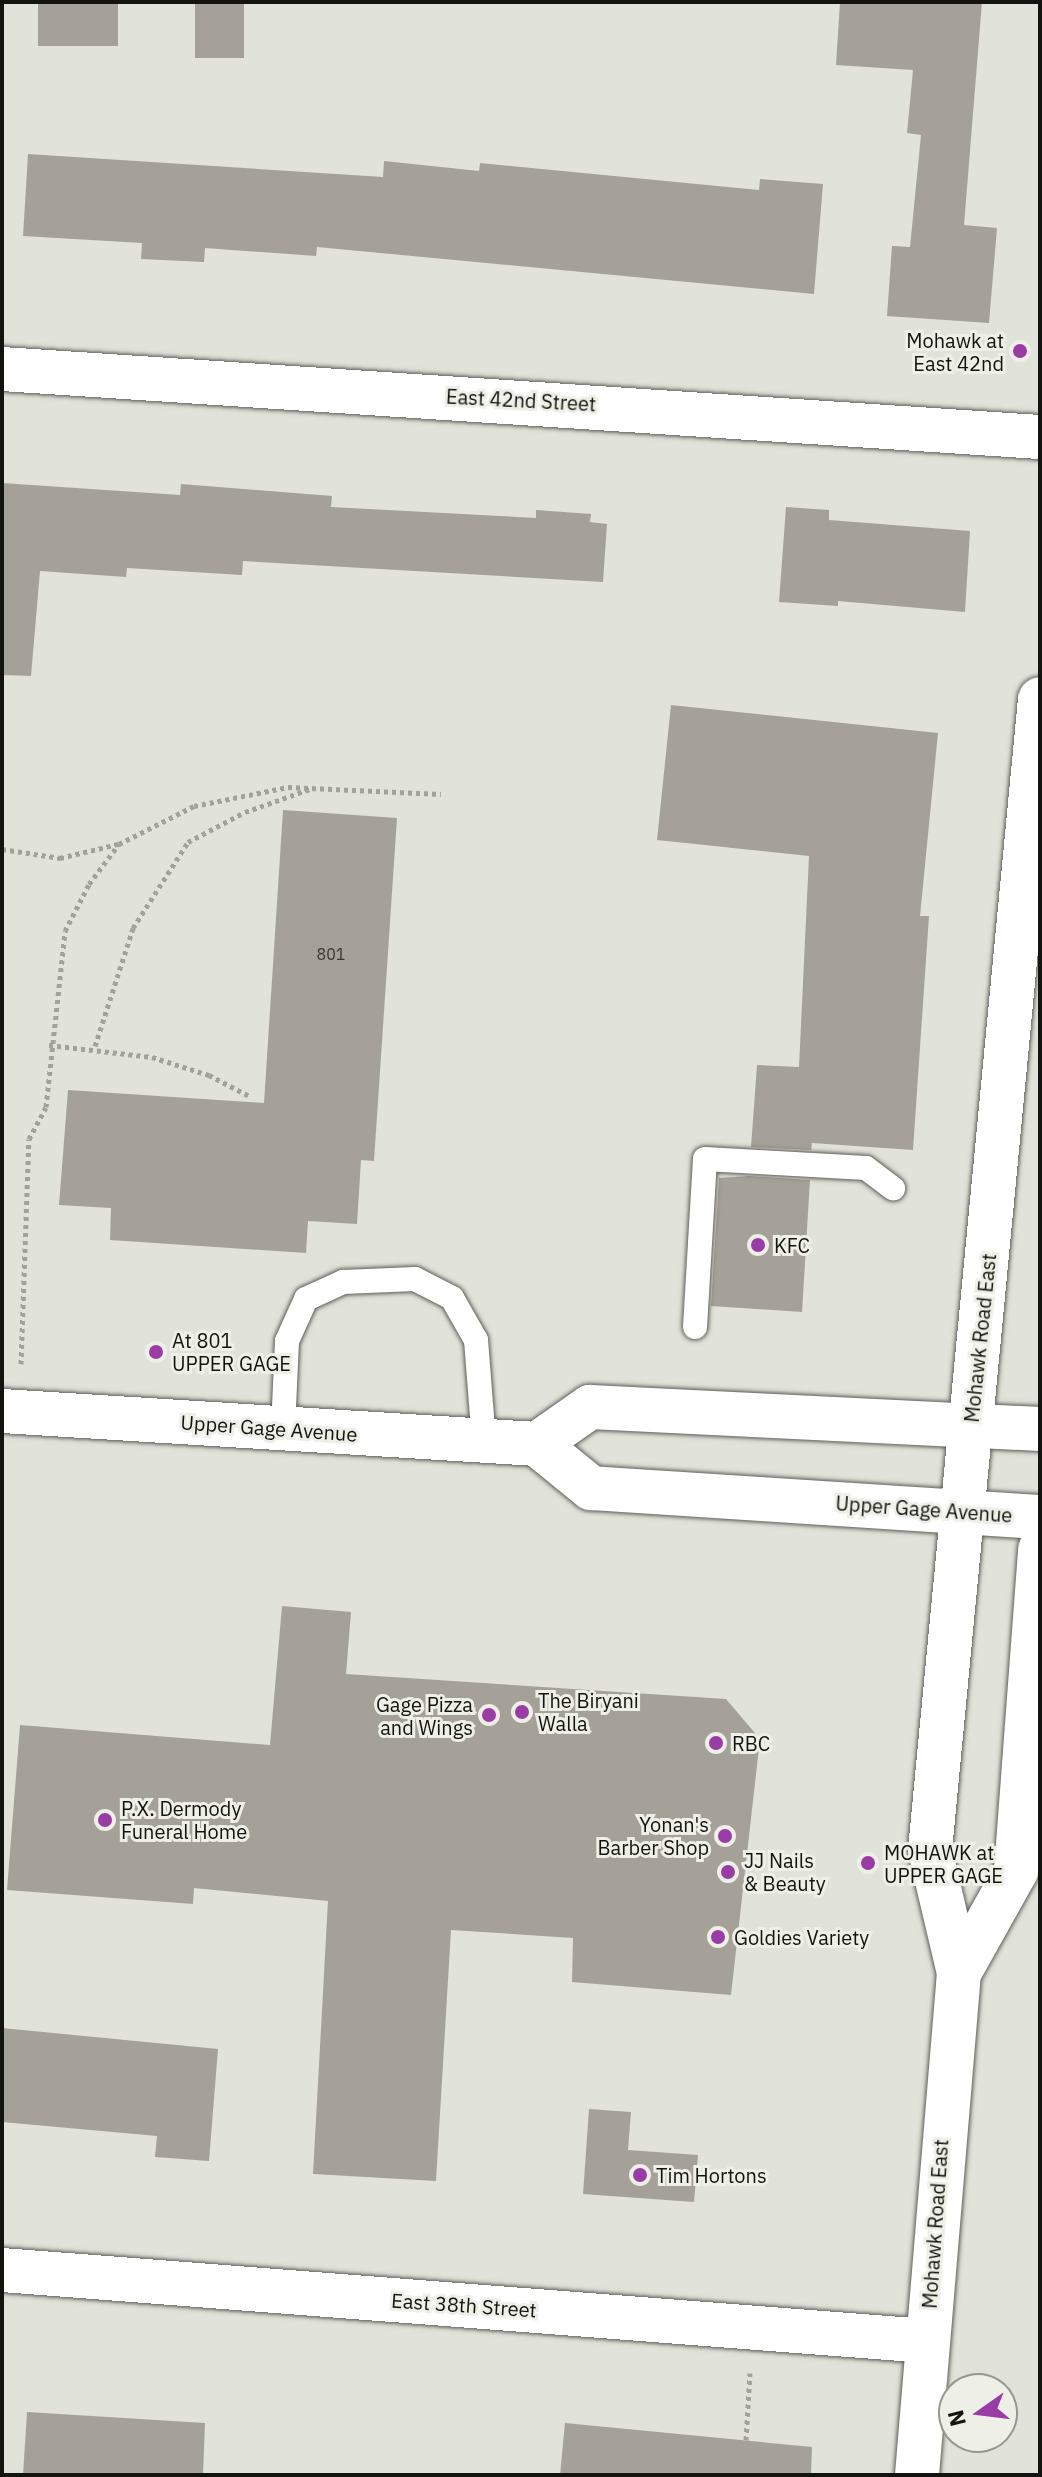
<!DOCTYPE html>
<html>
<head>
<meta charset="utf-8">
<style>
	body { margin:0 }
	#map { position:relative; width:1042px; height:2477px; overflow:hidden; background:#e1e2d9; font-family:"IBM Plex Sans",sans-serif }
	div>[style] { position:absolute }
	.building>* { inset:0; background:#a5a199; transform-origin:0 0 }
	.path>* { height:5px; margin-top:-2.5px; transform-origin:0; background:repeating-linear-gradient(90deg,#a2a29b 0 4px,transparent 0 8px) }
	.roads { filter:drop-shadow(0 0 2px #5e5f57) drop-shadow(0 0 2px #5e5f57) }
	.lane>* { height:24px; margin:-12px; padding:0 12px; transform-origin:12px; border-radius:12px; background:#fff }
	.street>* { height:44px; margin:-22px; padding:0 22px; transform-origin:22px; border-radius:22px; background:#fff }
	.secondary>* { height:44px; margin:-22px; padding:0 22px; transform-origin:22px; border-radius:22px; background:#fff }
	.dots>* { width:22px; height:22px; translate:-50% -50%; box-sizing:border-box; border:4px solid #eeefe6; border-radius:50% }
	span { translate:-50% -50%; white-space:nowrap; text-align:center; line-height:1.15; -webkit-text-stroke:6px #eeefe6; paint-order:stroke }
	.number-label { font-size:16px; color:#383632 }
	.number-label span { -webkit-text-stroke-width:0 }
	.poi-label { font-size:20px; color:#131310 }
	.right { translate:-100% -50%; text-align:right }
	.left { translate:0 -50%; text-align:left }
	.street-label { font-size:20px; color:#131310 }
	.frame { position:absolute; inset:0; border:4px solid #131310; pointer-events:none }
	.north { position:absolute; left:938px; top:2373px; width:80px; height:80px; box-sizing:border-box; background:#eeefe6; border:2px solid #969790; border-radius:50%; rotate:256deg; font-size:22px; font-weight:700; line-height:32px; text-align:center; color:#131310 }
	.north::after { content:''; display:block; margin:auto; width:28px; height:36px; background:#993ca5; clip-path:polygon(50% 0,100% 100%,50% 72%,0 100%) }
</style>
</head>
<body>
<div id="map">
	<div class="building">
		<i style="left:38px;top:2px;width:80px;height:44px"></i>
		<i style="left:195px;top:2px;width:49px;height:56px"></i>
		<i style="clip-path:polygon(840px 2px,982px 2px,964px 225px,997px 228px,989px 323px,887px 316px,892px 246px,910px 247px,921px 135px,907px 133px,913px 70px,836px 65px)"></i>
		<i style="clip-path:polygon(28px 154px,383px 177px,384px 161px,479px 171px,480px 163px,759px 190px,760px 179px,823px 184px,814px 294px,317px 247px,316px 256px,205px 248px,204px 262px,141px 259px,142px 243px,23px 236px)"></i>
		<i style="clip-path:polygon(2px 483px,180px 495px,181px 484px,332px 496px,331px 507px,536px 518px,536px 510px,591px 514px,590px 522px,607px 524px,603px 582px,243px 561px,242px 575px,127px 568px,126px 577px,40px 571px,31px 676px,2px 675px)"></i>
		<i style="clip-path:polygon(786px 507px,829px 510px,829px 520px,970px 531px,965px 612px,838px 601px,838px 606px,779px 602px)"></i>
		<i style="clip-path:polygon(671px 705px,938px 733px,920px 916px,929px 916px,913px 1150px,812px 1143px,811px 1150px,751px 1147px,757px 1065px,799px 1067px,809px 856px,657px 840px)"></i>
		<i style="clip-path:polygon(283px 810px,397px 818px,374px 1161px,361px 1160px,357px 1224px,308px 1221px,306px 1253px,110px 1240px,111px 1208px,59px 1205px,68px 1090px,264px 1103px)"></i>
		<i style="clip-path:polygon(749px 1176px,810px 1180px,802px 1312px,711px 1306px,719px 1178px)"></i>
		<i style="clip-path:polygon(282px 1606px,351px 1612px,346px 1674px,726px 1699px,760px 1739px,731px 1995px,572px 1982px,573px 1938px,451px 1930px,436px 2181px,313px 2174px,328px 1901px,194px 1888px,193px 1904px,7px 1890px,20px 1725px,270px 1745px)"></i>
		<i style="clip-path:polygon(2px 2028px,218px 2049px,209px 2161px,155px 2157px,157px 2136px,2px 2122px)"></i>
		<i style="clip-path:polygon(589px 2109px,631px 2112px,628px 2150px,698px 2155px,694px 2202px,583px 2194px)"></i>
		<i style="clip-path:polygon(27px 2412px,205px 2423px,203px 2475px,23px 2475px)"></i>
		<i style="clip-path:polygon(565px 2423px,812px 2447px,811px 2475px,560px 2475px)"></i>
	</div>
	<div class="path">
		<i style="left:2px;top:849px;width:59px;rotate:8.8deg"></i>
		<i style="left:60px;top:858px;width:60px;rotate:-13.6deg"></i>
		<i style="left:49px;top:1045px;width:104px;rotate:6.6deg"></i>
		<i style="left:152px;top:1057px;width:60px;rotate:17.5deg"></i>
		<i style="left:209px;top:1075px;width:47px;rotate:27.6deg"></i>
		<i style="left:95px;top:1046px;width:124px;rotate:-72.1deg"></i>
		<i style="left:133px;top:928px;width:102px;rotate:-57.4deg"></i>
		<i style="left:188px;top:842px;width:64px;rotate:-27.8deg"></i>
		<i style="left:245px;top:812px;width:69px;rotate:-19.5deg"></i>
		<i style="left:21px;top:1364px;width:225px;rotate:-88deg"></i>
		<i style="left:29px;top:1139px;width:36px;rotate:-62deg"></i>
		<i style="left:46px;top:1107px;width:177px;rotate:-83.8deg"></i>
		<i style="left:65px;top:931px;width:53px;rotate:-62.9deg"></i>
		<i style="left:89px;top:884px;width:50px;rotate:-53.1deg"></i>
		<i style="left:119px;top:844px;width:84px;rotate:-26.9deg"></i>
		<i style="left:194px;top:806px;width:96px;rotate:-11.4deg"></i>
		<i style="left:288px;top:787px;width:153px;rotate:2.6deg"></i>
		<i style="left:746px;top:2440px;width:67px;rotate:-86.6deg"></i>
	</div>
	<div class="roads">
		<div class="lane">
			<i style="left:695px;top:1327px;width:168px;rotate:-86.6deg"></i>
			<i style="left:705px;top:1159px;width:161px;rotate:3.2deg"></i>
			<i style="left:866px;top:1168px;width:34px;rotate:37deg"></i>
			<i style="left:283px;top:1429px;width:88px;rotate:-87.4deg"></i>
			<i style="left:287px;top:1341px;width:46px;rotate:-65.7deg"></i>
			<i style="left:306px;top:1299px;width:41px;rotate:-24.7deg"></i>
			<i style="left:343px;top:1282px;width:72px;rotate:-2.4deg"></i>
			<i style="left:415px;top:1279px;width:42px;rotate:27.2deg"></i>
			<i style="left:452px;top:1298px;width:48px;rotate:60.3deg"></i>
			<i style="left:476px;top:1340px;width:101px;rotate:85.5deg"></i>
		</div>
		<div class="street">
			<i style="left:2px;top:369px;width:1040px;rotate:3.75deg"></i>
			<i style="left:2px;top:2270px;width:927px;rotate:4.39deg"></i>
		</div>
		<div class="secondary">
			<i style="left:2px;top:1411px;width:536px;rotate:3.53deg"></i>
			<i style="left:537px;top:1444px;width:70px;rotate:39.2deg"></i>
			<i style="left:591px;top:1488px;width:450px;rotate:3.7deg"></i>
			<i style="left:537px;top:1444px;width:65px;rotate:-34.9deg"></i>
			<i style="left:590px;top:1407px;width:451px;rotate:2.8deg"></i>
			<i style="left:959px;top:1973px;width:117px;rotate:-60.8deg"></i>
			<i style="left:1016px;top:1871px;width:323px;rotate:-85.7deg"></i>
			<i style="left:917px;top:2475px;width:504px;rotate:-85.22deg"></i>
			<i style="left:959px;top:1973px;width:126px;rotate:-103.3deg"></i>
			<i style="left:930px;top:1850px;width:1156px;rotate:-84.54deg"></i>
		</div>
	</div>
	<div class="dots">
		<i style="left:1020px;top:351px;background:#993ca5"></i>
		<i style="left:758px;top:1245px;background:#993ca5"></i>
		<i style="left:156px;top:1352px;background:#993ca5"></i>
		<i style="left:522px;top:1712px;background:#993ca5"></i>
		<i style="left:489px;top:1715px;background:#993ca5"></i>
		<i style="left:716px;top:1743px;background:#993ca5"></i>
		<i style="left:105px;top:1820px;background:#993ca5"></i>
		<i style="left:725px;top:1836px;background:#993ca5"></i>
		<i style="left:868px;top:1863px;background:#993ca5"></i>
		<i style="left:728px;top:1872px;background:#993ca5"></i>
		<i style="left:718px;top:1937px;background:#993ca5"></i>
		<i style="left:640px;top:2175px;background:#993ca5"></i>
	</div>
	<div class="number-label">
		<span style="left:331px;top:954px">801</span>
	</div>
	<div class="poi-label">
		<span class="right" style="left:1004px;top:352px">Mohawk at<br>East 42nd</span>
		<span class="left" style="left:774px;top:1245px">KFC</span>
		<span class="left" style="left:172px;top:1352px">At 801<br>UPPER GAGE</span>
		<span class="left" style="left:538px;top:1712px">The Biryani<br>Walla</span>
		<span class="right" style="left:473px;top:1716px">Gage Pizza<br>and Wings</span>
		<span class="left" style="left:732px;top:1743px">RBC</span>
		<span class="left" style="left:121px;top:1820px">P.X. Dermody<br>Funeral Home</span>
		<span class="right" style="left:709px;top:1836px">Yonan's<br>Barber Shop</span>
		<span class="left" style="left:884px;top:1864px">MOHAWK at<br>UPPER GAGE</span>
		<span class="left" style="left:744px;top:1872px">JJ Nails<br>&amp; Beauty</span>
		<span class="left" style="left:734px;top:1937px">Goldies Variety</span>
		<span class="left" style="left:656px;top:2175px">Tim Hortons</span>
	</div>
	<div class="street-label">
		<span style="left:521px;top:400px;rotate:3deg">East 42nd Street</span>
		<span style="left:980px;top:1338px;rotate:-84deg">Mohawk Road East</span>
		<span style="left:269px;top:1428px;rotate:4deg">Upper Gage Avenue</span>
		<span style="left:924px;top:1509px;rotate:4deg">Upper Gage Avenue</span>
		<span style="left:935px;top:2224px;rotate:-86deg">Mohawk Road East</span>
		<span style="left:464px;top:2305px;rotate:4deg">East 38th Street</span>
	</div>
	<div class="frame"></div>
	<div class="north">N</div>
</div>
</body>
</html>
